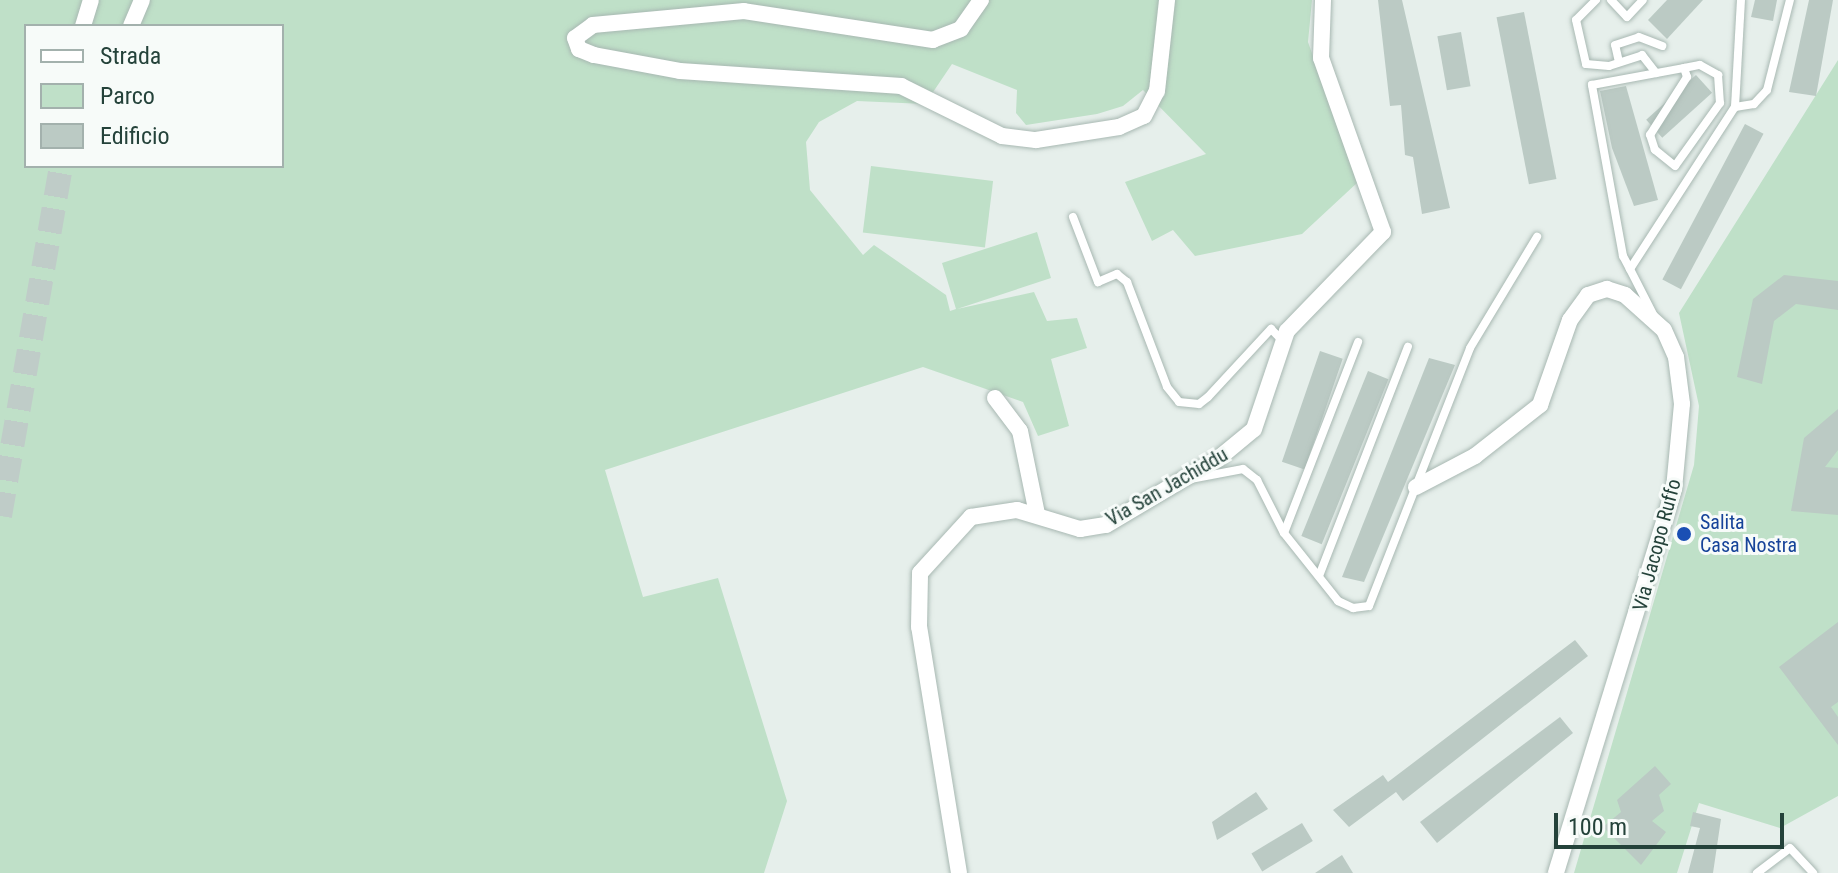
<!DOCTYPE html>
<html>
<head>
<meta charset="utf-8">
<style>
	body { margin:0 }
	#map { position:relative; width:1838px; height:873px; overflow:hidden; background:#e6efeb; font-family:"Roboto Condensed",sans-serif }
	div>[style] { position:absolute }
	.green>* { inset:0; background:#bfe0c8; transform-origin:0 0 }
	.building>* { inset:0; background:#bbcac4; transform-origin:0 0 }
	.secondary-tunnel>* { height:24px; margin-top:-12px; transform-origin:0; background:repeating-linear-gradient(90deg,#bfccc8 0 24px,transparent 0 36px) }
	.roads { filter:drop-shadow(0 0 2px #a8b8b2) drop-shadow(0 0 2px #a8b8b2) }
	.lane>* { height:8px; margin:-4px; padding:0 4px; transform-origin:4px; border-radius:4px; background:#fff }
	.street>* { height:16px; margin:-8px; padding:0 8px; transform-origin:8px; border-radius:8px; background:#fff }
	.dots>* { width:22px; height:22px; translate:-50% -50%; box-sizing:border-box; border:4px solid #f7fbf9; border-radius:50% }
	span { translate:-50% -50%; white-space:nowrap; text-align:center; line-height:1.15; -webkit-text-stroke:6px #f7fbf9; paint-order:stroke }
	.street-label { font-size:20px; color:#24423a }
	.transit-label { font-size:20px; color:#164399 }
	.left { translate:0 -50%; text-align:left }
	.legend { position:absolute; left:24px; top:24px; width:260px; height:144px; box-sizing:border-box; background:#f7fbf9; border:2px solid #a3b1ad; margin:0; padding:10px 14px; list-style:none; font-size:24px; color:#24423a }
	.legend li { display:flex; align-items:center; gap:16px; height:40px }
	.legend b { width:40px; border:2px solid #a3b1ad }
	.scale { position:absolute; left:1554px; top:813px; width:230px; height:36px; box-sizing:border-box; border:4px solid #24423a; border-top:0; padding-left:10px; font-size:24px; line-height:28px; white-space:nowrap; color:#24423a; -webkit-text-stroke:6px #f7fbf9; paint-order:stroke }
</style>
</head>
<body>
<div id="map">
	<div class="green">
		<i style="clip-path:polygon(evenodd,0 0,1312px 0,1308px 42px,1358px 182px,1302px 234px,1195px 256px,1173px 230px,1152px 241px,1125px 182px,1206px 154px,1143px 90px,1123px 106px,1097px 114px,1026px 125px,1016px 113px,1017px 90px,952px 64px,925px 104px,857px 101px,819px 122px,806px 142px,810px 190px,863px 255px,874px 245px,946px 295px,950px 311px,956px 309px,942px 263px,1037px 232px,1051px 278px,957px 309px,1034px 292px,1047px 321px,1077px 318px,1087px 348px,1051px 359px,1069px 426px,1038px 436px,1023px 402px,923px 367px,605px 470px,643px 597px,718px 578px,787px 801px,764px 873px,0 873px,0 0,26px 26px,282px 26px,282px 166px,26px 166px,26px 26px)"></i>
		<i style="clip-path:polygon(1838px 60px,1838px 796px,1780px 828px,1699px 803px,1677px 873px,1574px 873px,1694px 465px,1699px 406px,1679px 313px)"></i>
		<i style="left:871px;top:166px;width:123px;height:67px;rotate:7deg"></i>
	</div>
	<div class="building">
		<i style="clip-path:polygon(1378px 0,1402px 0,1450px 208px,1422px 214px,1413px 157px,1405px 155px,1401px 105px,1390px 106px)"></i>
		<i style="clip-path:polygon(1667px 0,1703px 0,1667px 39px,1648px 20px)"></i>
		<i style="clip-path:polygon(1755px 0,1777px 0,1773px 21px,1751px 17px)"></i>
		<i style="clip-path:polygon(1809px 0,1833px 0,1816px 96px,1789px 92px)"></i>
		<i style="left:1524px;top:12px;width:170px;height:28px;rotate:79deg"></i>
		<i style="left:1461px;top:32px;width:55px;height:24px;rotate:80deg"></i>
		<i style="left:1696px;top:75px;width:24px;height:67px;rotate:48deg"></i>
		<i style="clip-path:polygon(1626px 86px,1658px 200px,1634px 206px,1612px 148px,1600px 91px)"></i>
		<i style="left:1745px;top:124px;width:21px;height:176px;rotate:28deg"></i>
		<i style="clip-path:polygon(1784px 275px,1838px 281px,1838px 310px,1796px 304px,1774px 321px,1762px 384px,1737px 377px,1753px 299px)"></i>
		<i style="left:1320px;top:351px;width:24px;height:117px;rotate:19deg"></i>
		<i style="clip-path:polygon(1429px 358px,1455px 365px,1364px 582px,1342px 577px)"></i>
		<i style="left:1368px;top:371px;width:22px;height:178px;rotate:22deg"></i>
		<i style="clip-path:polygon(1838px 409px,1838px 450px,1825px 467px,1838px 468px,1838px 515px,1791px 511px,1804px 438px)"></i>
		<i style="clip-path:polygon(1838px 622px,1838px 702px,1831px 707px,1838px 717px,1838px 745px,1779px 667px)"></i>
		<i style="clip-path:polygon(1575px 640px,1588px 656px,1403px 801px,1396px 792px,1349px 827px,1333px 810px,1383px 775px,1388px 782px)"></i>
		<i style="clip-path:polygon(1560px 717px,1573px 733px,1437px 843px,1420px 822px)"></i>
		<i style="clip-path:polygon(1655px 766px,1671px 784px,1659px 795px,1664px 811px,1652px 821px,1666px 832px,1641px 865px,1603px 827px,1621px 812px,1617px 800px)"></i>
		<i style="clip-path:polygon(1256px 792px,1268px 809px,1217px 840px,1212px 822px)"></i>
		<i style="clip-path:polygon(1693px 812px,1721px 819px,1713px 873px,1688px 873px,1700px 828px,1690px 826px)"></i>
		<i style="left:1302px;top:823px;width:21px;height:59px;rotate:59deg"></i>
		<i style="clip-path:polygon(1342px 855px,1353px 873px,1315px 873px)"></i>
	</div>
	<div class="secondary-tunnel">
		<i style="left:0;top:516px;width:355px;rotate:-80.1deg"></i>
	</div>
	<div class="roads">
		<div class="lane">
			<i style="left:1596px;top:0;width:28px;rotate:135deg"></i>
			<i style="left:1576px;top:20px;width:45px;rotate:77.2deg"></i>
			<i style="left:1586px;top:64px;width:23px;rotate:5deg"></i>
			<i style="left:1609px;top:66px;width:35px;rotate:-18deg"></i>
			<i style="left:1642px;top:55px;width:23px;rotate:52deg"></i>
			<i style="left:1611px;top:0;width:23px;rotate:47deg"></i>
			<i style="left:1627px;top:17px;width:23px;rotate:-47deg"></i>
			<i style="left:1619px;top:62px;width:17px;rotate:-103deg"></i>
			<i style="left:1615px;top:45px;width:25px;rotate:-18deg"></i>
			<i style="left:1639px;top:37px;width:25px;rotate:21deg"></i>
			<i style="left:1735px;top:107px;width:107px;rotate:-86.8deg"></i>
			<i style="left:1073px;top:217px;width:70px;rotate:69deg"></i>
			<i style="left:1098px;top:282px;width:21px;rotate:-23deg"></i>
			<i style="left:1117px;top:274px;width:13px;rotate:39deg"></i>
			<i style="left:1127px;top:282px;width:112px;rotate:69.1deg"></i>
			<i style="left:1167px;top:387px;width:19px;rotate:51deg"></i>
			<i style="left:1179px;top:402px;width:20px;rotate:6deg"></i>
			<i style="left:1199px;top:404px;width:11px;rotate:-38deg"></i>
			<i style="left:1208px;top:397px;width:93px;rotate:-47.2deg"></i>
			<i style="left:1271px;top:329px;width:16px;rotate:45deg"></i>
			<i style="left:1630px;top:269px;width:15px;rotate:-118deg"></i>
			<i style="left:1623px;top:256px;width:174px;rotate:-100.3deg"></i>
			<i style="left:1592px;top:85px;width:94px;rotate:-10.5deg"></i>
			<i style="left:1684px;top:68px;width:16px;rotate:-11deg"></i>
			<i style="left:1700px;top:65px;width:21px;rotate:29deg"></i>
			<i style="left:1718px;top:75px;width:28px;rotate:86deg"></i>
			<i style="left:1720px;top:103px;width:77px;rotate:125.5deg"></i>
			<i style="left:1675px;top:166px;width:26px;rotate:-141deg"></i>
			<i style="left:1655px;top:150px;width:16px;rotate:-108deg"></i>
			<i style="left:1650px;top:135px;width:69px;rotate:-57.5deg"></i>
			<i style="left:1687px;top:77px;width:9px;rotate:-108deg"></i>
			<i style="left:1654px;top:316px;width:53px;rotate:-117.1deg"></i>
			<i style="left:1630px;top:269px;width:193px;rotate:-57.1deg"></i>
			<i style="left:1735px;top:107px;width:19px;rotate:-9deg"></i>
			<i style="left:1754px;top:104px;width:19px;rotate:-47deg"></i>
			<i style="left:1767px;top:90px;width:93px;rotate:-75.7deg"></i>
			<i style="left:1185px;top:480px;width:59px;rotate:-10.7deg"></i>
			<i style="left:1243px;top:469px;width:18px;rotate:38deg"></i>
			<i style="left:1257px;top:480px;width:59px;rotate:63deg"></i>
			<i style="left:1284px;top:533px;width:87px;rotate:51.5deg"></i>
			<i style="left:1338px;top:601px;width:17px;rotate:25deg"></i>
			<i style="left:1353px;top:608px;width:16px;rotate:-7deg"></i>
			<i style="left:1369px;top:606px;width:277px;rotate:-68.6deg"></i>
			<i style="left:1470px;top:348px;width:130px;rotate:-58.9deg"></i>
			<i style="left:1284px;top:533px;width:205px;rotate:-68.8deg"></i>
			<i style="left:1319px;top:576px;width:246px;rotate:-68.8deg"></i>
			<i style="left:1757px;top:873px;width:41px;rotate:-37.1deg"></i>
			<i style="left:1790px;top:848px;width:34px;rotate:47deg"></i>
		</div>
		<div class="street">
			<i style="left:981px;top:0;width:35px;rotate:125deg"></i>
			<i style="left:961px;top:29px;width:30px;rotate:159deg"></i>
			<i style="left:933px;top:40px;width:191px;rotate:-171.3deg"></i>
			<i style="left:744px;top:11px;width:152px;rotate:174.7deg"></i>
			<i style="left:593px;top:25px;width:22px;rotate:144deg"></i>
			<i style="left:575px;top:38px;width:12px;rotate:70deg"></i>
			<i style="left:579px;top:49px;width:16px;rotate:22deg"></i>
			<i style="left:594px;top:55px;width:87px;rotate:10.5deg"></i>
			<i style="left:680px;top:71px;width:222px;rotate:3.9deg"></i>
			<i style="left:901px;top:86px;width:113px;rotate:26.3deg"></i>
			<i style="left:1002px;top:136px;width:34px;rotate:7deg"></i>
			<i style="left:1036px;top:140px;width:84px;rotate:-8.9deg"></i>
			<i style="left:1119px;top:127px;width:27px;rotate:-24deg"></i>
			<i style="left:1144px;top:116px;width:28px;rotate:-63deg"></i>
			<i style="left:1157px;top:91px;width:92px;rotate:-83.7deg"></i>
			<i style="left:83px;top:26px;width:27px;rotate:-73deg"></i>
			<i style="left:131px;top:26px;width:28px;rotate:-67deg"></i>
			<i style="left:995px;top:398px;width:41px;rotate:52.9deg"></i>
			<i style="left:1020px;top:431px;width:85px;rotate:78.4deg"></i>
			<i style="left:1416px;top:487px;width:67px;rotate:-27.7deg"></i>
			<i style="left:1475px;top:456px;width:83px;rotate:-38.1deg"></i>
			<i style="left:1540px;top:405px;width:90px;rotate:-70.6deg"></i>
			<i style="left:1570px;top:320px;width:31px;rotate:-54deg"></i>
			<i style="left:1588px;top:295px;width:20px;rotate:-18deg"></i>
			<i style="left:1607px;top:289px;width:19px;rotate:18deg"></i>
			<i style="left:1625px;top:295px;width:52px;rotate:41.9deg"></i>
			<i style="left:1664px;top:330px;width:30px;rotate:66deg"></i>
			<i style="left:1676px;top:357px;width:47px;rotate:82.7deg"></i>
			<i style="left:1682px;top:404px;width:85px;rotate:95.4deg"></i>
			<i style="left:1674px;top:489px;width:402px;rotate:107.1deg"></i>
			<i style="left:959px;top:873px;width:249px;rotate:-99.2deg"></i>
			<i style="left:919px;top:627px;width:54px;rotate:-88.9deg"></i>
			<i style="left:920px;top:573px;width:76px;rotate:-47.7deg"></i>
			<i style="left:971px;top:517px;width:47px;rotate:-8.7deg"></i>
			<i style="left:1017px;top:510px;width:66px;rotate:16.8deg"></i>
			<i style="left:1080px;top:529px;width:26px;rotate:-9deg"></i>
			<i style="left:1106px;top:525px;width:131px;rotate:-30.7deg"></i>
			<i style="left:1219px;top:458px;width:45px;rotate:-39.6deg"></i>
			<i style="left:1254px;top:429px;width:103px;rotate:-71.4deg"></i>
			<i style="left:1287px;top:331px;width:138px;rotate:-45.9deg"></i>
			<i style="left:1383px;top:232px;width:185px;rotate:-109.6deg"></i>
			<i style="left:1321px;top:58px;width:58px;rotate:-88deg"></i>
		</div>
	</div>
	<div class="dots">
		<i style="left:1684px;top:534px;background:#1a4fb4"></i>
	</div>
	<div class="street-label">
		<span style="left:1167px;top:487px;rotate:-30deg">Via San Jachiddu</span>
		<span style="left:1657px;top:545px;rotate:-75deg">Via Jacopo Ruffo</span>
	</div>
	<div class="transit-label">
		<span class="left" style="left:1700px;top:534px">Salita<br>Casa Nostra</span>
	</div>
	<ul class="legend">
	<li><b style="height:10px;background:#fff"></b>Strada</li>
	<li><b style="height:22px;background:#bfe0c8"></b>Parco</li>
	<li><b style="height:22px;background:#bbcac4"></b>Edificio</li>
	</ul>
	<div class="scale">100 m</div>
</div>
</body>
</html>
